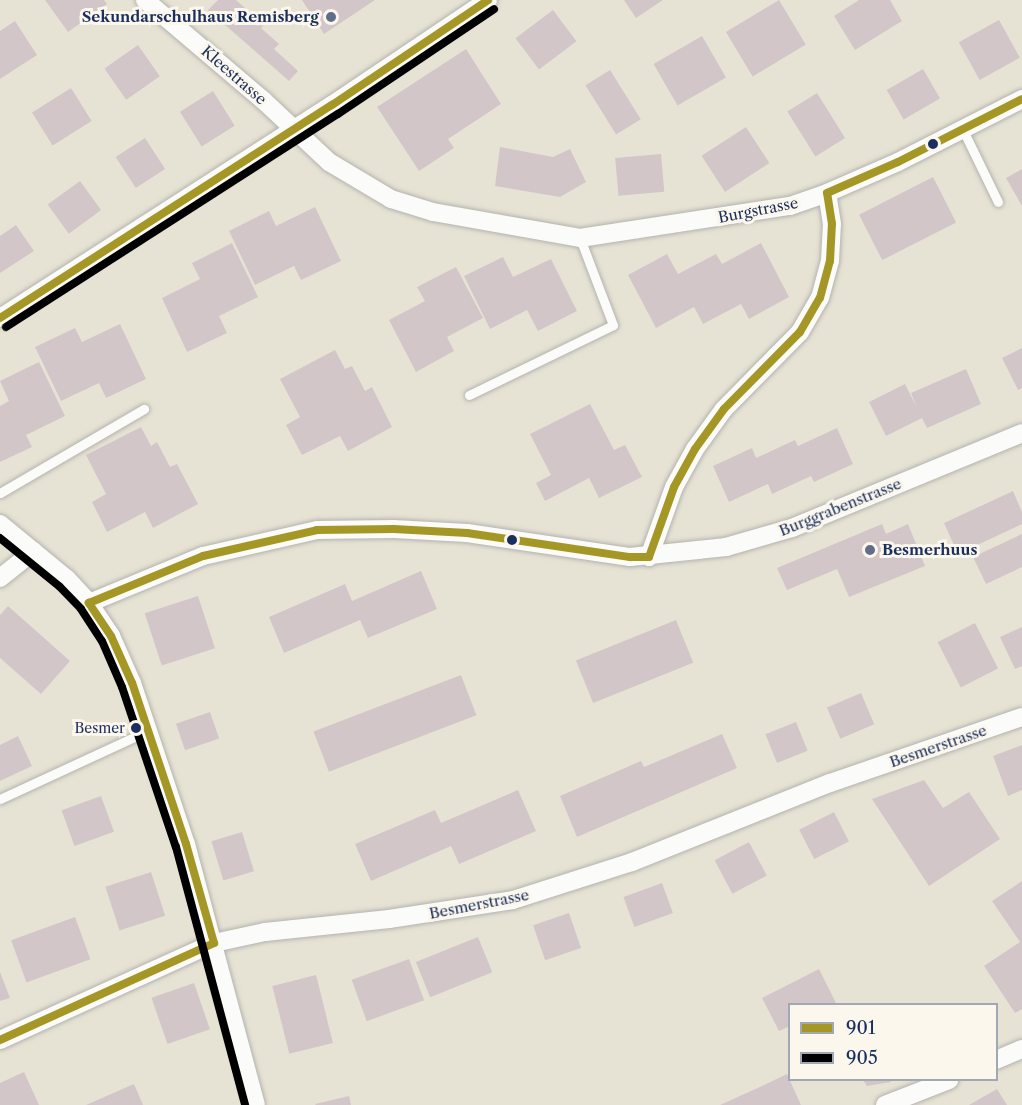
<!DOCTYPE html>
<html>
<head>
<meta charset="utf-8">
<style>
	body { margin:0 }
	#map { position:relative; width:1022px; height:1105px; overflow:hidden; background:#e7e3d4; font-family:"Libre Caslon Text",serif }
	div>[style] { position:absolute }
	.building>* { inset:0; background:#d3c6c8; transform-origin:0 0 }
	.roads { filter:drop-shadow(0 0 2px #b4b3af) drop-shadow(0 0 2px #b4b3af) }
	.service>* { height:9px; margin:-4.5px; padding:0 4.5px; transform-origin:4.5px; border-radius:4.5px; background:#fbfbf9 }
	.minor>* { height:18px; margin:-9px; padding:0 9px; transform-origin:9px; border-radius:9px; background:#fbfbf9 }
	.bus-1>* { height:8px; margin:-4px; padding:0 4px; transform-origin:4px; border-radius:4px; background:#a49726 }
	.bus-2>* { height:8px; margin:-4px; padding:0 4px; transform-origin:4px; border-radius:4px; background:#000 }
	.dots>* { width:16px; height:16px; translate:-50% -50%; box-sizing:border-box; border:3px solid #fbf7ec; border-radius:50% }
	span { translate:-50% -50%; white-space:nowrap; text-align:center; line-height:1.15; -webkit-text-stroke:6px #fbf7ec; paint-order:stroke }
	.bus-label { font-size:14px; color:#1b2f5e }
	.right { translate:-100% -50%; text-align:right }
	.poi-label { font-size:15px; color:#1b2f5e; font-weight:700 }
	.left { translate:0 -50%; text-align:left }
	.street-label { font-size:15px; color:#1b2f5e }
	.legend { position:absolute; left:788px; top:1003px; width:210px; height:78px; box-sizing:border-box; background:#fbf7ec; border:2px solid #a1a7b3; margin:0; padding:8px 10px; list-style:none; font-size:18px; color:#1b2f5e }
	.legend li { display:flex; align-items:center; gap:12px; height:30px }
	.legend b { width:30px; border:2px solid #a1a7b3 }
</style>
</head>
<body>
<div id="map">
	<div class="building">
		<i style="clip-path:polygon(45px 0,104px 0,107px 4px,68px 32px)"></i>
		<i style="clip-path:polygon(218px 0,236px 0,264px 25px,261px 28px,279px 44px,274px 49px,298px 71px,289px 81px,208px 10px)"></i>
		<i style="clip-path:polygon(302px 0,375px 0,324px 34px)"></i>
		<i style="clip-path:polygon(624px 0,663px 0,636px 18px)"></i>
		<i style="left:779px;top:0;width:52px;height:62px;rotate:59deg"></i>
		<i style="clip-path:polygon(859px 0,890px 0,902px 21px,855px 50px,834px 16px)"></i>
		<i style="left:553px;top:10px;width:39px;height:47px;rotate:53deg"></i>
		<i style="left:999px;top:20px;width:43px;height:46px;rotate:61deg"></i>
		<i style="clip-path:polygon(15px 21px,37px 55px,0 79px,0 31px)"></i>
		<i style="left:702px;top:36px;width:48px;height:56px;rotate:60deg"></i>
		<i style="left:138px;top:45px;width:38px;height:41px;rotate:55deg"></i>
		<i style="clip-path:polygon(466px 49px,501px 104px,448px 139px,454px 148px,419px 171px,377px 107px)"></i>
		<i style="left:923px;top:69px;width:34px;height:42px;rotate:60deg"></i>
		<i style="left:610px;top:70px;width:58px;height:29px;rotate:58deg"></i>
		<i style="left:71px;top:88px;width:39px;height:46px;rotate:58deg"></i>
		<i style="left:213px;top:91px;width:41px;height:39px;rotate:58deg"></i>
		<i style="left:817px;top:93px;width:53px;height:35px;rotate:58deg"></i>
		<i style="left:746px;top:127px;width:43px;height:53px;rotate:57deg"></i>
		<i style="left:145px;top:138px;width:37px;height:35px;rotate:57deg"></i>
		<i style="clip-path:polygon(500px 147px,553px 157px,570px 149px,586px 182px,560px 197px,495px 186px)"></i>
		<i style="left:661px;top:154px;width:38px;height:46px;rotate:85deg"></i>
		<i style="clip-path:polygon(1022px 169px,1022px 206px,1006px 178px)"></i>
		<i style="left:933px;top:177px;width:51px;height:83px;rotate:63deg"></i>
		<i style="left:80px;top:181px;width:36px;height:40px;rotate:54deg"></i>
		<i style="clip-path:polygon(315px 207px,341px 261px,301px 280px,294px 266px,255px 285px,229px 231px,269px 211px,276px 226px)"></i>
		<i style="clip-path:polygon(16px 225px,34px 251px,0 273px,0 236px)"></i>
		<i style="clip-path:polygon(232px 243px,258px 297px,219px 316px,227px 333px,187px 352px,162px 298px,200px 279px,192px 263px)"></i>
		<i style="clip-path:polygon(761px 243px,789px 297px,749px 319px,741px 304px,703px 324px,694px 307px,656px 328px,628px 275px,667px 254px,678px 274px,716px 254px,722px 264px)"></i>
		<i style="clip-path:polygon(503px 257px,513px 277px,551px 259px,577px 311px,538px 331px,527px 310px,490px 329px,464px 276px)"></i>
		<i style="clip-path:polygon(456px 267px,483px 318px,447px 337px,454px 351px,416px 372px,389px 320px,425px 301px,417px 287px)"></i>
		<i style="clip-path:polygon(120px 324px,146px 379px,106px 398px,99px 383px,61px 401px,35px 347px,75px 328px,82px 342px)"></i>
		<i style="clip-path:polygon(1022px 348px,1022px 388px,1018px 390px,1002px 358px)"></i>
		<i style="clip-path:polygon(335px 350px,345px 369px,352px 366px,365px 391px,372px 387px,392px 427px,348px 451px,340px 436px,302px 455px,286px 425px,300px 417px,280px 379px)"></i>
		<i style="clip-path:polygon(39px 362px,65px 416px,26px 435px,32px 447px,0 462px,0 406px,9px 401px,0 381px)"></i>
		<i style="clip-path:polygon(966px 369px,981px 404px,927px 428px,922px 418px,886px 436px,869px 402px,905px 384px,917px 408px,911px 393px)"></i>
		<i style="clip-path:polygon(590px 404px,614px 450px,625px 445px,642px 477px,599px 498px,589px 478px,545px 501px,536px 483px,551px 475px,530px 434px)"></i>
		<i style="clip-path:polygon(141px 427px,151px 446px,157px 442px,170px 467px,177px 464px,198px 504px,153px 528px,145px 512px,107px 532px,92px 502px,106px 494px,86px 455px)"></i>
		<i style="clip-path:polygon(837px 428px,853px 464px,814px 482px,811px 476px,772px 494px,768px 484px,729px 502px,713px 466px,752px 448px,756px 458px,795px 440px,798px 446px)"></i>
		<i style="clip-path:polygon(1013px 491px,1022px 512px,1022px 524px,958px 554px,944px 523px)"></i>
		<i style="clip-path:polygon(882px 524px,886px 534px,908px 524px,925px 566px,849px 597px,837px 569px,787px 590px,777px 568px)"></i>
		<i style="clip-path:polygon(1022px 534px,1022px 567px,986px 584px,973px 557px)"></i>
		<i style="clip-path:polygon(421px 571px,437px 609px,368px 638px,360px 620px,284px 653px,269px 617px,345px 584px,352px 601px)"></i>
		<i style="left:198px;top:596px;width:55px;height:56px;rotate:72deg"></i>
		<i style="clip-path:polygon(8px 606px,70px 661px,41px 694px,0 658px,0 615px)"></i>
		<i style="left:676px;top:620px;width:46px;height:108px;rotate:68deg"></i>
		<i style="left:975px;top:623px;width:51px;height:42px;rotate:63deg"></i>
		<i style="clip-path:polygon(1022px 627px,1022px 666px,1015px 669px,1000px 637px)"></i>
		<i style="left:461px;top:675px;width:43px;height:158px;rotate:69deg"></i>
		<i style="left:861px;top:693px;width:34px;height:37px;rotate:67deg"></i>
		<i style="left:210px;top:712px;width:28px;height:36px;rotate:71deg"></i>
		<i style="left:796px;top:722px;width:31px;height:33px;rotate:68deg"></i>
		<i style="clip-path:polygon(722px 734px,737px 768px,577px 837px,560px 796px,641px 761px,644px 767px)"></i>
		<i style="clip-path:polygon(18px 736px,32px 766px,0 781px,0 745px)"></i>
		<i style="clip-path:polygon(1022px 745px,1022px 790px,1008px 796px,993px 756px)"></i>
		<i style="clip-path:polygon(924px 780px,943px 808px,969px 792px,1000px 839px,929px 886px,872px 799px)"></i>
		<i style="clip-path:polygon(518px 790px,536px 831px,459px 864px,451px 846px,371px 881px,355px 844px,435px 810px,441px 823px)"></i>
		<i style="left:101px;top:796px;width:38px;height:42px;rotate:70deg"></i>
		<i style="left:834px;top:812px;width:33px;height:39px;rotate:63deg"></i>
		<i style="left:242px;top:832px;width:41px;height:32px;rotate:73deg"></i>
		<i style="left:749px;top:842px;width:38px;height:39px;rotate:62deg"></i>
		<i style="left:151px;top:872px;width:46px;height:48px;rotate:72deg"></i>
		<i style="clip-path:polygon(1022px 881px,1022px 1009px,1015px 1013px,984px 966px,1020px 942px,992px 901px)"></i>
		<i style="left:662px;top:883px;width:32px;height:41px;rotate:70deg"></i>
		<i style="left:569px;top:913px;width:37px;height:38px;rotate:71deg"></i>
		<i style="left:75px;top:917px;width:45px;height:68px;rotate:70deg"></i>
		<i style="left:478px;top:937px;width:38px;height:67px;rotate:68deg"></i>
		<i style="left:409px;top:959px;width:44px;height:61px;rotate:70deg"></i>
		<i style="clip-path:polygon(819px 969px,836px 1003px,790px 1004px,790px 1026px,779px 1031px,762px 998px)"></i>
		<i style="clip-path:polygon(0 972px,10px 998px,0 1001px)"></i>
		<i style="left:316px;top:975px;width:70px;height:45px;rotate:76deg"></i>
		<i style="left:194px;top:983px;width:49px;height:45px;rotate:71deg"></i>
		<i style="clip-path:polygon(24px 1072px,39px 1105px,0 1105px,0 1083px)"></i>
		<i style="clip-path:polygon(787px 1074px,801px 1105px,720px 1105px,762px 1086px)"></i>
		<i style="clip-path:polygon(863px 1080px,889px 1080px,891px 1082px,867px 1086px)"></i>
		<i style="clip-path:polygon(134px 1084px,143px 1105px,86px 1105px)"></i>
		<i style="clip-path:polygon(997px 1089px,1007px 1105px,969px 1105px)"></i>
		<i style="clip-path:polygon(349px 1096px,351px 1105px,316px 1105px,315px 1104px)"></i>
	</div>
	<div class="roads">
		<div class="service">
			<i style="left:963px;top:130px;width:80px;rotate:64.1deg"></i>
			<i style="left:469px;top:395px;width:160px;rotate:-25.9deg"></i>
			<i style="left:613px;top:325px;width:93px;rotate:-110.8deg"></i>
			<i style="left:0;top:493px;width:167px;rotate:-30.3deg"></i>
			<i style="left:0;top:799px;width:162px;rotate:-24.8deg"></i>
		</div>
		<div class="minor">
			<i style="left:145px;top:0;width:155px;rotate:40.3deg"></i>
			<i style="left:263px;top:100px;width:91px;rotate:43.2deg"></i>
			<i style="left:329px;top:162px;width:72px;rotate:30.8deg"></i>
			<i style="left:391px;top:199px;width:44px;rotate:17.2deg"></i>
			<i style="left:433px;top:212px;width:149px;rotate:10deg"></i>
			<i style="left:580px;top:238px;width:212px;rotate:-8.7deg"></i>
			<i style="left:790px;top:206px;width:39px;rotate:-19deg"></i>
			<i style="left:827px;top:193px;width:77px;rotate:-23.6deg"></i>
			<i style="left:898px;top:162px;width:139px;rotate:-26.9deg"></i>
			<i style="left:0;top:318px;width:394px;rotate:-32.7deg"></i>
			<i style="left:332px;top:105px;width:188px;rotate:-33.9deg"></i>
			<i style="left:0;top:524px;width:87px;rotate:39.4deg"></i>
			<i style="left:67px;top:579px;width:33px;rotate:47deg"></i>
			<i style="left:89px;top:603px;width:40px;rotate:56deg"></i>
			<i style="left:111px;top:636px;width:51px;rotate:65.9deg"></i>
			<i style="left:132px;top:683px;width:170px;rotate:71.5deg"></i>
			<i style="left:186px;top:844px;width:270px;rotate:75deg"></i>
			<i style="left:649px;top:557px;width:74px;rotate:-70.3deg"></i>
			<i style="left:674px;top:487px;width:43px;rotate:-61.1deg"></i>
			<i style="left:695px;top:449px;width:49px;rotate:-54.1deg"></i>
			<i style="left:724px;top:409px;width:108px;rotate:-45.4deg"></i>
			<i style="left:800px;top:332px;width:39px;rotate:-60deg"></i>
			<i style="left:820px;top:298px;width:38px;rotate:-75deg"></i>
			<i style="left:830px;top:261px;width:37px;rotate:-87deg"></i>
			<i style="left:832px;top:224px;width:31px;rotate:-99deg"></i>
			<i style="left:0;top:578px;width:43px;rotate:-38.5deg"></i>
			<i style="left:89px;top:603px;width:123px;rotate:-22.4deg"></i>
			<i style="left:203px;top:556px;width:117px;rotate:-12.8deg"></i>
			<i style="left:317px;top:530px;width:77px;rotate:-0.7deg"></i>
			<i style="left:394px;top:529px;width:73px;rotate:3.1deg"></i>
			<i style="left:467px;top:533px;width:165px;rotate:8.4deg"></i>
			<i style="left:630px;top:557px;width:97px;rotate:-5.9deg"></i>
			<i style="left:726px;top:547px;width:69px;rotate:-16.1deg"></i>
			<i style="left:792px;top:528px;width:249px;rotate:-22.4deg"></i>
			<i style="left:0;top:1040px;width:235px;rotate:-24.4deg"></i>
			<i style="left:214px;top:943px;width:52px;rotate:-12.2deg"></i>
			<i style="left:265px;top:932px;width:125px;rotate:-6deg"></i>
			<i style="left:389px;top:919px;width:125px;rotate:-8.7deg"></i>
			<i style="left:513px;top:900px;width:125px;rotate:-17.7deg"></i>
			<i style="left:632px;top:862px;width:213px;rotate:-21.8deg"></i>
			<i style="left:830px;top:783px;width:203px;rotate:-19deg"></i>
			<i style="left:996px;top:1060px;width:28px;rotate:-23deg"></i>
			<i style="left:885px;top:1105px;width:69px;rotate:-21.3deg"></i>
		</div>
	</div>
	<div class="bus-1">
		<i style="left:0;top:318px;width:394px;rotate:-32.7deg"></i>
		<i style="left:332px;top:105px;width:188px;rotate:-33.9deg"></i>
		<i style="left:0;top:1040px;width:235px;rotate:-24.4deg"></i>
		<i style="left:214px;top:943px;width:103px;rotate:-105.8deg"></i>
		<i style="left:186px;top:844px;width:170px;rotate:-108.5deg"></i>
		<i style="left:132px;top:683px;width:51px;rotate:-114.1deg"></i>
		<i style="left:111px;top:636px;width:40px;rotate:-124deg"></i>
		<i style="left:89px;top:603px;width:123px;rotate:-22.4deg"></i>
		<i style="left:203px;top:556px;width:117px;rotate:-12.8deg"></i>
		<i style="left:317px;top:530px;width:77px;rotate:-0.7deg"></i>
		<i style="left:394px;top:529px;width:73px;rotate:3.1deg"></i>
		<i style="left:467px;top:533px;width:165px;rotate:8.4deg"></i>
		<i style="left:630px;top:557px;width:19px"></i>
		<i style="left:649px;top:557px;width:74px;rotate:-70.3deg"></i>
		<i style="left:674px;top:487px;width:43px;rotate:-61.1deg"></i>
		<i style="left:695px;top:449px;width:49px;rotate:-54.1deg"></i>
		<i style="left:724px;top:409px;width:108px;rotate:-45.4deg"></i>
		<i style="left:800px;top:332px;width:39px;rotate:-60deg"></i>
		<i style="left:820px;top:298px;width:38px;rotate:-75deg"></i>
		<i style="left:830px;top:261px;width:37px;rotate:-87deg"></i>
		<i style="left:832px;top:224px;width:31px;rotate:-99deg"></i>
		<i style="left:827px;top:193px;width:77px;rotate:-23.6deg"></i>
		<i style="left:898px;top:162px;width:139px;rotate:-26.9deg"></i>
	</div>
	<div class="bus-2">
		<i style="left:6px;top:327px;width:394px;rotate:-32.7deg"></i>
		<i style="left:338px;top:114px;width:188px;rotate:-33.9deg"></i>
		<i style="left:0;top:538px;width:77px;rotate:39.2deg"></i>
		<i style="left:60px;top:587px;width:30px;rotate:46deg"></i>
		<i style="left:81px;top:609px;width:38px;rotate:57deg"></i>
		<i style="left:102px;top:641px;width:50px;rotate:66.5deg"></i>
		<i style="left:122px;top:687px;width:169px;rotate:71.4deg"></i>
		<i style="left:176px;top:847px;width:267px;rotate:75deg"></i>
	</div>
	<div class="dots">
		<i style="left:331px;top:17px;background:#626e87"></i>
		<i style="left:933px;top:144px;background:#1b2f5e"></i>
		<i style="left:512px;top:540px;background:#1b2f5e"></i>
		<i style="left:870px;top:550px;background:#626e87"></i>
		<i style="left:136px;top:728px;background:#1b2f5e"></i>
	</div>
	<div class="bus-label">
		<span class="right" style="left:125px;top:728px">Besmer</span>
	</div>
	<div class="poi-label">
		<span class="right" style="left:319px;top:17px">Sekundarschulhaus Remisberg</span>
		<span class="left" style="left:882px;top:550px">Besmerhuus</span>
	</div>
	<div class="street-label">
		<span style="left:234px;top:75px;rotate:41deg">Kleestrasse</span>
		<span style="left:758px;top:210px;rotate:-11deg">Burgstrasse</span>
		<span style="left:840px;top:507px;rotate:-22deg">Burggrabenstrasse</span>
		<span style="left:938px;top:746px;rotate:-19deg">Besmerstrasse</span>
		<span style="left:479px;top:904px;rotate:-11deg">Besmerstrasse</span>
	</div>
	<ul class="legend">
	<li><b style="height:8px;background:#a49726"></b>901</li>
	<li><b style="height:8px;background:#000"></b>905</li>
	</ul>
</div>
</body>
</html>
